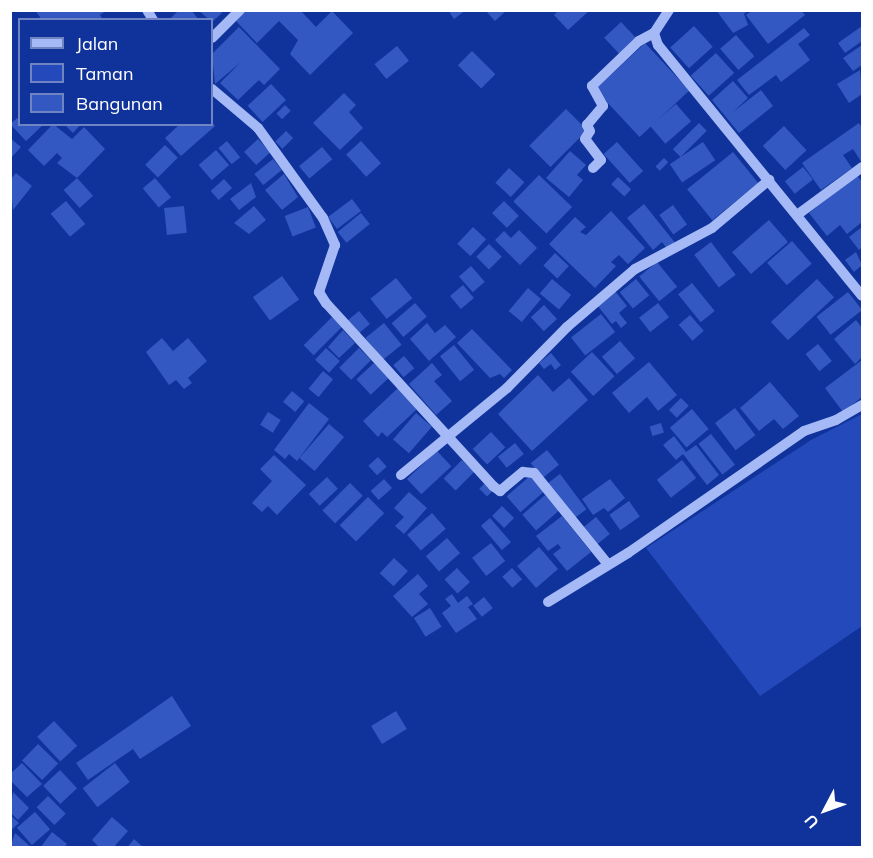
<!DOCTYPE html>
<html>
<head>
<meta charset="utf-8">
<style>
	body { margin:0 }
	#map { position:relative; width:873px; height:858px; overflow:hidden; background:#10329b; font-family:Mulish,sans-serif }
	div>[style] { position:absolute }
	.green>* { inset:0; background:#2349ba }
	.building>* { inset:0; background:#3458c1; transform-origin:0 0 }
	.minor>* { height:10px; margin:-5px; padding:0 5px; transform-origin:5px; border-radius:5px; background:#a4b9f5 }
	span { translate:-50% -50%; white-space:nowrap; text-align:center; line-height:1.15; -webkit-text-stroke:4.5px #10329b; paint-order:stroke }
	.frame { position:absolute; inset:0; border:12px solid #fff; pointer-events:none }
	.legend { position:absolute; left:18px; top:18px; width:195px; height:108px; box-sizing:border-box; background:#10329b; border:2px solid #7084c3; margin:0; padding:8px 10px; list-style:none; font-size:18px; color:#fff }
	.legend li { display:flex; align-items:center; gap:12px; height:30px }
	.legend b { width:30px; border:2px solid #7084c3 }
	.north { position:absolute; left:795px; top:780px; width:60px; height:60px; -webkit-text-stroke:4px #10329b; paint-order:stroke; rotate:229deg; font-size:16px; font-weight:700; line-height:24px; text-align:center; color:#fff }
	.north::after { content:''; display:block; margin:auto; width:21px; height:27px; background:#fff; clip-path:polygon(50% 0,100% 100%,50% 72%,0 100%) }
</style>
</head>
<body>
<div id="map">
	<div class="green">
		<i style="clip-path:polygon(862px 414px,862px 626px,760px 696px,646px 548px,811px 440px)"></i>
	</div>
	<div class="building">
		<i style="clip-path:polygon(35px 10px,59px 11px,107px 10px,100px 15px,103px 20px,42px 20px)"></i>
		<i style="clip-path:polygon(179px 10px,191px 10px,199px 20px,169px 20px)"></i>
		<i style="clip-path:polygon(198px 10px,219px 10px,222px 13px,212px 22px)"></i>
		<i style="clip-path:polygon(246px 10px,300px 10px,316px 27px,332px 11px,353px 33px,310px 75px,290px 54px,298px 40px,279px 21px,257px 43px,236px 21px)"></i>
		<i style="clip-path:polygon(448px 10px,466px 10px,454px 19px)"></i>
		<i style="clip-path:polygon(485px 10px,507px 10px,495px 21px)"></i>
		<i style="clip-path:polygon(559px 10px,590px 10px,568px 30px,554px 15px)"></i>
		<i style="clip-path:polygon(716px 10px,749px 10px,744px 14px,748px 25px,733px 33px)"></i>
		<i style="clip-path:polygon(753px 10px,801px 10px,805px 15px,768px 44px,746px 15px)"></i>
		<i style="left:621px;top:22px;width:22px;height:23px;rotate:47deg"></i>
		<i style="left:694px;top:26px;width:28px;height:32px;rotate:48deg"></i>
		<i style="clip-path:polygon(862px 26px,862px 41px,845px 53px,838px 43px)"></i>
		<i style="clip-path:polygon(239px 27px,280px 69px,264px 85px,259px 80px,238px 100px,220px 83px,241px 62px,215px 84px,212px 54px)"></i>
		<i style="clip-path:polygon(804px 28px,810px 35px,798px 44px,810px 60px,781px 82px,776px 75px,749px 95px,737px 80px)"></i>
		<i style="left:736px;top:35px;width:28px;height:21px;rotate:49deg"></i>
		<i style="left:645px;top:43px;width:65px;height:68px;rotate:47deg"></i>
		<i style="clip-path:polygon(862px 45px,862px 65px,853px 71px,843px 58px)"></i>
		<i style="left:397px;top:46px;width:19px;height:29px;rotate:51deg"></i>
		<i style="left:472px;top:51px;width:33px;height:20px;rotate:45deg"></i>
		<i style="left:716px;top:53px;width:27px;height:34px;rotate:48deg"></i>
		<i style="clip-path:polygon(860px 70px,862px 94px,849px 103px,837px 84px)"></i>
		<i style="clip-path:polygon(733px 81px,748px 98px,733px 112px,761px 90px,773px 106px,739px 133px,712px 100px)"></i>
		<i style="left:271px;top:84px;width:22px;height:32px;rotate:47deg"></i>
		<i style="clip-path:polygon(344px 93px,356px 105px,349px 112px,363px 128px,340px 150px,313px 123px)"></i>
		<i style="left:676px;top:104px;width:23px;height:34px;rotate:49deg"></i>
		<i style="left:285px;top:105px;width:8px;height:12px;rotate:45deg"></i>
		<i style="left:566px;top:109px;width:30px;height:52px;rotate:45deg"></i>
		<i style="clip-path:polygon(20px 116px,20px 124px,44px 124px,26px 141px,10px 124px)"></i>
		<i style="clip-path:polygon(212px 122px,215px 126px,181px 156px,165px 138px,180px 124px)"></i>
		<i style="left:699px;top:123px;width:11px;height:37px;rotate:45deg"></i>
		<i style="clip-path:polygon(859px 123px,862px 128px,862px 163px,853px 149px,843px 155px,852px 168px,821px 190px,802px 163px)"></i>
		<i style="clip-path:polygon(53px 124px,72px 139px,84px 127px,105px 149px,77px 178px,57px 163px,62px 158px,57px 153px,44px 166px,28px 150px)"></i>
		<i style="clip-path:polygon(64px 124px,81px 124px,73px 133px)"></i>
		<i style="left:784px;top:126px;width:33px;height:29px;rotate:47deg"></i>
		<i style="left:286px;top:131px;width:10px;height:15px;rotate:45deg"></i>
		<i style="clip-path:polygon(10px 138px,21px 147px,10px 159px)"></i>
		<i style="left:258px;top:139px;width:18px;height:19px;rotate:47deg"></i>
		<i style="left:227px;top:141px;width:21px;height:11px;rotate:51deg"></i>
		<i style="left:361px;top:141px;width:30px;height:20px;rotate:48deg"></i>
		<i style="left:617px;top:142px;width:39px;height:18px;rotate:48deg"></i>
		<i style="left:703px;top:142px;width:22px;height:40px;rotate:56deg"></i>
		<i style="left:165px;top:145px;width:18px;height:28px;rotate:45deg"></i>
		<i style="left:322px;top:147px;width:16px;height:30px;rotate:50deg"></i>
		<i style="left:216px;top:150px;width:20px;height:23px;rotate:49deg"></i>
		<i style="clip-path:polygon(570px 151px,586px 165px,577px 175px,583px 180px,569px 197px,546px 178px)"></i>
		<i style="left:733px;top:152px;width:40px;height:59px;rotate:51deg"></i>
		<i style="left:664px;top:158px;width:6px;height:12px;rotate:45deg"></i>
		<i style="left:273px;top:159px;width:14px;height:24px;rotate:51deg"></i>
		<i style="left:803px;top:167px;width:16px;height:23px;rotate:52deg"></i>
		<i style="left:509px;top:168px;width:21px;height:20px;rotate:43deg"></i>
		<i style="clip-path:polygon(16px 173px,32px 186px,13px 210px,10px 180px)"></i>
		<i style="clip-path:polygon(284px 174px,298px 197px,282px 210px,265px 190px)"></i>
		<i style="left:539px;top:175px;width:46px;height:37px;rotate:44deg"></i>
		<i style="clip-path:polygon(857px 175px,862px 182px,862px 222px,847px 234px,840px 225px,827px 236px,809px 213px)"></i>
		<i style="left:618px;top:177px;width:18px;height:10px;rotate:43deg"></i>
		<i style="left:77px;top:178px;width:24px;height:18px;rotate:48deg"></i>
		<i style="left:155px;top:178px;width:25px;height:16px;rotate:50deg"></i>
		<i style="left:224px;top:179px;width:12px;height:18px;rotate:48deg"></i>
		<i style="clip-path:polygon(251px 183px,256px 197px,239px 210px,230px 199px)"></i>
		<i style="left:352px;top:199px;width:15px;height:30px;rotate:53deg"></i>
		<i style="left:66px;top:201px;width:30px;height:20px;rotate:50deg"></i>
		<i style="left:504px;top:201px;width:21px;height:17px;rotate:45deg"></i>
		<i style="clip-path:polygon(644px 204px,676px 244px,668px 250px,662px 242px,653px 250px,627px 218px)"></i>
		<i style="left:673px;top:205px;width:24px;height:17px;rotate:54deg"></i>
		<i style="left:184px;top:206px;width:27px;height:20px;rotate:84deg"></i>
		<i style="clip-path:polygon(254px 206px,266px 220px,249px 234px,234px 223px)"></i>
		<i style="left:308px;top:207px;width:22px;height:25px;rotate:69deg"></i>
		<i style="clip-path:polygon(611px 211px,645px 248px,628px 264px,619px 255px,611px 262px,616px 266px,595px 288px,549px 244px,575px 217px,586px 227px,580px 232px,586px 235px)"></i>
		<i style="left:361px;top:213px;width:14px;height:30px;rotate:51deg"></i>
		<i style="left:769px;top:220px;width:29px;height:49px;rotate:49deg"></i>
		<i style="left:473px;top:227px;width:18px;height:23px;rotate:43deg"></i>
		<i style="clip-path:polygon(862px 227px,862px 247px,859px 250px,849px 237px)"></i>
		<i style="clip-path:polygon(519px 230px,537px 248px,520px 265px,495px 240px,504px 231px,511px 238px)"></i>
		<i style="left:792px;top:241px;width:30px;height:33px;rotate:49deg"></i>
		<i style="left:711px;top:242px;width:41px;height:21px;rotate:53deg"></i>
		<i style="left:489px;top:244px;width:18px;height:18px;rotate:45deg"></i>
		<i style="clip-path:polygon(856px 252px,862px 265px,854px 272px,845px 260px)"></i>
		<i style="left:555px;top:253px;width:19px;height:17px;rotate:43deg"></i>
		<i style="left:657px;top:262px;width:32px;height:23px;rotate:51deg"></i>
		<i style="left:471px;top:266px;width:21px;height:16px;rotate:49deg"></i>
		<i style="left:282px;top:276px;width:29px;height:36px;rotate:54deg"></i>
		<i style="left:396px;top:278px;width:26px;height:33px;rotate:51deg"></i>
		<i style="left:552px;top:279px;width:25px;height:19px;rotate:40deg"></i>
		<i style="left:636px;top:279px;width:21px;height:21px;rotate:51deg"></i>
		<i style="left:817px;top:279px;width:25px;height:63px;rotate:47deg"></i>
		<i style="left:692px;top:283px;width:36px;height:18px;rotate:51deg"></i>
		<i style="left:463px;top:285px;width:17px;height:17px;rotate:50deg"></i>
		<i style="left:528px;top:288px;width:17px;height:30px;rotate:40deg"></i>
		<i style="clip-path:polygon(615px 291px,627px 306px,619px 313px,627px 323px,621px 328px,616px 321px,612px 324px,597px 305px)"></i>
		<i style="left:848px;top:292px;width:23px;height:40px;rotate:52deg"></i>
		<i style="left:415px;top:303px;width:18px;height:31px;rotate:49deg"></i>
		<i style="left:658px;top:303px;width:18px;height:24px;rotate:52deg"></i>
		<i style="left:544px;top:305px;width:19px;height:18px;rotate:47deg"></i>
		<i style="left:359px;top:311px;width:17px;height:16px;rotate:50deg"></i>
		<i style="left:601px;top:314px;width:23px;height:38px;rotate:52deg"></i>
		<i style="left:690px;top:315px;width:21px;height:15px;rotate:49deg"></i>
		<i style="left:332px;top:317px;width:14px;height:40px;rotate:45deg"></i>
		<i style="clip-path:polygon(856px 320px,862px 328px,862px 357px,855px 364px,834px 339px)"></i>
		<i style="left:384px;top:323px;width:28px;height:24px;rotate:51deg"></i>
		<i style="clip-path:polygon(427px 323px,435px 333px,445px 325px,456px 337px,429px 361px,410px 339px)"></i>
		<i style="clip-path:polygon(472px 329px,512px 370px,504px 378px,500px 374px,490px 378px,457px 343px)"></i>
		<i style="clip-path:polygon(343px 330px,355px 343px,339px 358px,328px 347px)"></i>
		<i style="clip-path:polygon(162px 338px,173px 351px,188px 338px,207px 361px,188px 378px,192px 383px,184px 389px,176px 380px,169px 385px,146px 352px)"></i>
		<i style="left:620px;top:341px;width:23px;height:24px;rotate:49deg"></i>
		<i style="left:818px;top:344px;width:22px;height:16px;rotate:51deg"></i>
		<i style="left:454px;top:345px;width:32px;height:18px;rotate:51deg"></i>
		<i style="left:326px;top:348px;width:19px;height:16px;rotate:43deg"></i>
		<i style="left:359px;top:348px;width:17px;height:28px;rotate:45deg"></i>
		<i style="left:592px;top:352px;width:33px;height:29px;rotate:47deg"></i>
		<i style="clip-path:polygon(551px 353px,561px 365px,555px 370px,551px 364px,544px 369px,539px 363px)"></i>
		<i style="left:404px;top:356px;width:16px;height:14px;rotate:50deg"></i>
		<i style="clip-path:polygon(862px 360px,862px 397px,843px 412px,825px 388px)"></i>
		<i style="clip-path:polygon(649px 362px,677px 395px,658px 411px,647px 397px,629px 413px,612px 393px)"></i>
		<i style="left:374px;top:363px;width:21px;height:24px;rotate:47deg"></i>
		<i style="clip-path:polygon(432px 363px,442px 375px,434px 381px,452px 401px,436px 415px,409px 384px)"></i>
		<i style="left:323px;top:371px;width:13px;height:23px;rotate:39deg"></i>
		<i style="clip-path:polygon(538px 375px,553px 392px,569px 378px,588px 400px,532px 451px,498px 414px)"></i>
		<i style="clip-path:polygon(770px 382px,799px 416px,783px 429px,774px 419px,759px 431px,740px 408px)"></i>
		<i style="clip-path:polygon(398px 388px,417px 409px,387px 437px,382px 432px,378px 437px,363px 421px)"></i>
		<i style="left:292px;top:391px;width:16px;height:14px;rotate:40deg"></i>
		<i style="left:681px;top:398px;width:11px;height:17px;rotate:45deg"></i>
		<i style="clip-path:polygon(309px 403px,329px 419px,297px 461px,289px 454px,285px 459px,274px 450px)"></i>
		<i style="left:735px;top:408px;width:34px;height:25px;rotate:53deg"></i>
		<i style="left:692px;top:409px;width:26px;height:29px;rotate:50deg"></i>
		<i style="left:268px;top:412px;width:15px;height:15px;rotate:32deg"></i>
		<i style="left:416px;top:413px;width:21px;height:35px;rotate:41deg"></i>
		<i style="left:661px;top:423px;width:10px;height:12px;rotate:73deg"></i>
		<i style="left:329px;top:424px;width:20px;height:45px;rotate:41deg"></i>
		<i style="left:491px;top:432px;width:21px;height:25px;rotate:47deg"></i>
		<i style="left:711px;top:434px;width:39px;height:16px;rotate:52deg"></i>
		<i style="clip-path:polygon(674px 436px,686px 452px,696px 445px,719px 475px,707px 485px,683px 454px,676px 460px,663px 445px)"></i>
		<i style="left:515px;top:443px;width:14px;height:22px;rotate:51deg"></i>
		<i style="left:547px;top:450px;width:19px;height:21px;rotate:51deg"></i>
		<i style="left:437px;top:451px;width:21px;height:41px;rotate:47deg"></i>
		<i style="clip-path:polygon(274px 455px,306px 485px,277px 515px,268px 506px,262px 512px,252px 503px,272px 481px,260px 469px)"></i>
		<i style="left:378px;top:457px;width:13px;height:13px;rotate:48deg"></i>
		<i style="left:462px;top:460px;width:17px;height:26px;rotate:45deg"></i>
		<i style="left:682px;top:460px;width:23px;height:32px;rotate:52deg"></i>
		<i style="left:560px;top:474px;width:44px;height:16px;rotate:53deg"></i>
		<i style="left:530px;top:476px;width:21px;height:31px;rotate:49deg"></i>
		<i style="left:327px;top:477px;width:16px;height:25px;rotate:47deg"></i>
		<i style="left:384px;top:479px;width:12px;height:18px;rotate:48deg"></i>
		<i style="clip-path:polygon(610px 479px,625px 498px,608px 512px,604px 508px,593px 515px,582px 499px)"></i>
		<i style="left:487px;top:481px;width:11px;height:11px;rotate:45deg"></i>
		<i style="left:350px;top:483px;width:18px;height:39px;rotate:45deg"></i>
		<i style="clip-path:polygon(409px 492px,427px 508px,404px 534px,395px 526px,404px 517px,394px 508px)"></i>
		<i style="left:545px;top:495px;width:21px;height:30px;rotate:49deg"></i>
		<i style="left:368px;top:497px;width:23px;height:40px;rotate:45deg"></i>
		<i style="left:629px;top:501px;width:19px;height:24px;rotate:55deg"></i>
		<i style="left:502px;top:506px;width:17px;height:14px;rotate:45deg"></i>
		<i style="left:432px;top:513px;width:21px;height:33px;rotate:49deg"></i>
		<i style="clip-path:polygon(562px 516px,591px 552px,567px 571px,553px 554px,561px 548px,558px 544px,548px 551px,536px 536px)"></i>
		<i style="left:596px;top:517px;width:22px;height:17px;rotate:51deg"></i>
		<i style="left:490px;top:518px;width:32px;height:12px;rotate:49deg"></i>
		<i style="left:447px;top:538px;width:20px;height:28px;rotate:49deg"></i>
		<i style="left:491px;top:543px;width:23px;height:24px;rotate:52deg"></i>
		<i style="left:539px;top:547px;width:29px;height:29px;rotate:49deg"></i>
		<i style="left:394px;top:558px;width:19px;height:21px;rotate:43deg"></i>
		<i style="left:457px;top:568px;width:19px;height:17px;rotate:47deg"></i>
		<i style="left:512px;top:568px;width:15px;height:13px;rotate:48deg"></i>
		<i style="clip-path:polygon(418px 574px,428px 586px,419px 594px,428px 604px,412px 617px,393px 596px)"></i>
		<i style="clip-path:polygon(452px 594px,458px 603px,467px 596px,473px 604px,468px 607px,477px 619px,456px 633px,442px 613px,451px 606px,445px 599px)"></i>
		<i style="left:484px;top:597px;width:14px;height:14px;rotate:51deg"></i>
		<i style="left:430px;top:608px;width:22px;height:19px;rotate:58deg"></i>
		<i style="clip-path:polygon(172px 696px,191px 726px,140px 759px,133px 749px,88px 780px,76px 763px)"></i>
		<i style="left:396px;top:711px;width:21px;height:29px;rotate:59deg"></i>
		<i style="left:54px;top:721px;width:34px;height:23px;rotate:47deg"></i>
		<i style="left:38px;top:744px;width:28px;height:23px;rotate:44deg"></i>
		<i style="clip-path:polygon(22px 763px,42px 784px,27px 797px,10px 780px,10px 774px)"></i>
		<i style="left:115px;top:763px;width:24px;height:41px;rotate:52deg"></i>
		<i style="left:60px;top:770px;width:25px;height:23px;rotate:47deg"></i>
		<i style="clip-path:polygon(13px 792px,29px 808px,18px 820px,10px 812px)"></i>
		<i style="left:48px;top:796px;width:25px;height:16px;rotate:45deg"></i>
		<i style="left:35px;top:812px;width:23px;height:24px;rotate:49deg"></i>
		<i style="clip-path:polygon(10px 815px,19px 823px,10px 831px)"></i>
		<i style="clip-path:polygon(112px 817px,128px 831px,113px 848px,100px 848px,92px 840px)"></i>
		<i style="clip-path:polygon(52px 832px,67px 844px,64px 848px,40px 848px)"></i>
		<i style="clip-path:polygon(15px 833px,32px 848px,10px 848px)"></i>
		<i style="clip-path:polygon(134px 839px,144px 848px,127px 848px)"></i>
	</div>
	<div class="minor">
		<i style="left:147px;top:10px;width:12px;rotate:59deg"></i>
		<i style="left:669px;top:10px;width:27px;rotate:123deg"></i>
		<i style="left:654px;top:33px;width:13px;rotate:72deg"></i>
		<i style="left:658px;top:45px;width:323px;rotate:50.9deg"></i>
		<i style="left:212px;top:38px;width:40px;rotate:-45deg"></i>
		<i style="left:212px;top:89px;width:60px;rotate:40.3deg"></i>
		<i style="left:258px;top:128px;width:111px;rotate:54.2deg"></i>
		<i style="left:323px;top:218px;width:30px;rotate:66deg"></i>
		<i style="left:335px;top:245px;width:50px;rotate:108.8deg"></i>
		<i style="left:319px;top:292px;width:13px;rotate:58deg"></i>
		<i style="left:326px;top:303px;width:248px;rotate:47.6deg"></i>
		<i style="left:493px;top:486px;width:9px;rotate:36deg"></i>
		<i style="left:500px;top:491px;width:30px;rotate:-40deg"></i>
		<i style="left:523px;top:472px;width:11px;rotate:5deg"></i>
		<i style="left:534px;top:473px;width:116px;rotate:51deg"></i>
		<i style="left:593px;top:168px;width:11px;rotate:-45deg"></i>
		<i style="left:601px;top:160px;width:26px;rotate:-127deg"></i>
		<i style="left:585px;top:139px;width:9px;rotate:-58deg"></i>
		<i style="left:590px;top:131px;width:7px;rotate:-117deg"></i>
		<i style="left:587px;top:125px;width:25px;rotate:-50deg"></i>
		<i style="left:603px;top:106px;width:23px;rotate:-119deg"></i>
		<i style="left:592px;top:86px;width:65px;rotate:-43.8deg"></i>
		<i style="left:639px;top:41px;width:17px;rotate:-28deg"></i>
		<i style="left:797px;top:215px;width:81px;rotate:-36.4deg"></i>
		<i style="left:401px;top:475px;width:137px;rotate:-39.4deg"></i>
		<i style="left:507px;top:388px;width:86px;rotate:-45.5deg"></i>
		<i style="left:567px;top:327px;width:89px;rotate:-40.5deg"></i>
		<i style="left:635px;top:269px;width:87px;rotate:-28deg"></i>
		<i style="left:712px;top:228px;width:75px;rotate:-40.1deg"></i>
		<i style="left:548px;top:602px;width:94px;rotate:-31.5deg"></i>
		<i style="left:628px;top:553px;width:214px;rotate:-34.7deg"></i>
		<i style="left:804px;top:431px;width:34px;rotate:-19deg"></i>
		<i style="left:836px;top:420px;width:30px;rotate:-30deg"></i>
	</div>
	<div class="frame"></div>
	<ul class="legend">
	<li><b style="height:8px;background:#a4b9f5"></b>Jalan</li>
	<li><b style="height:16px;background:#2349ba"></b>Taman</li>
	<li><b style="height:16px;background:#3458c1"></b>Bangunan</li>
	</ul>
	<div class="north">U</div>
</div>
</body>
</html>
